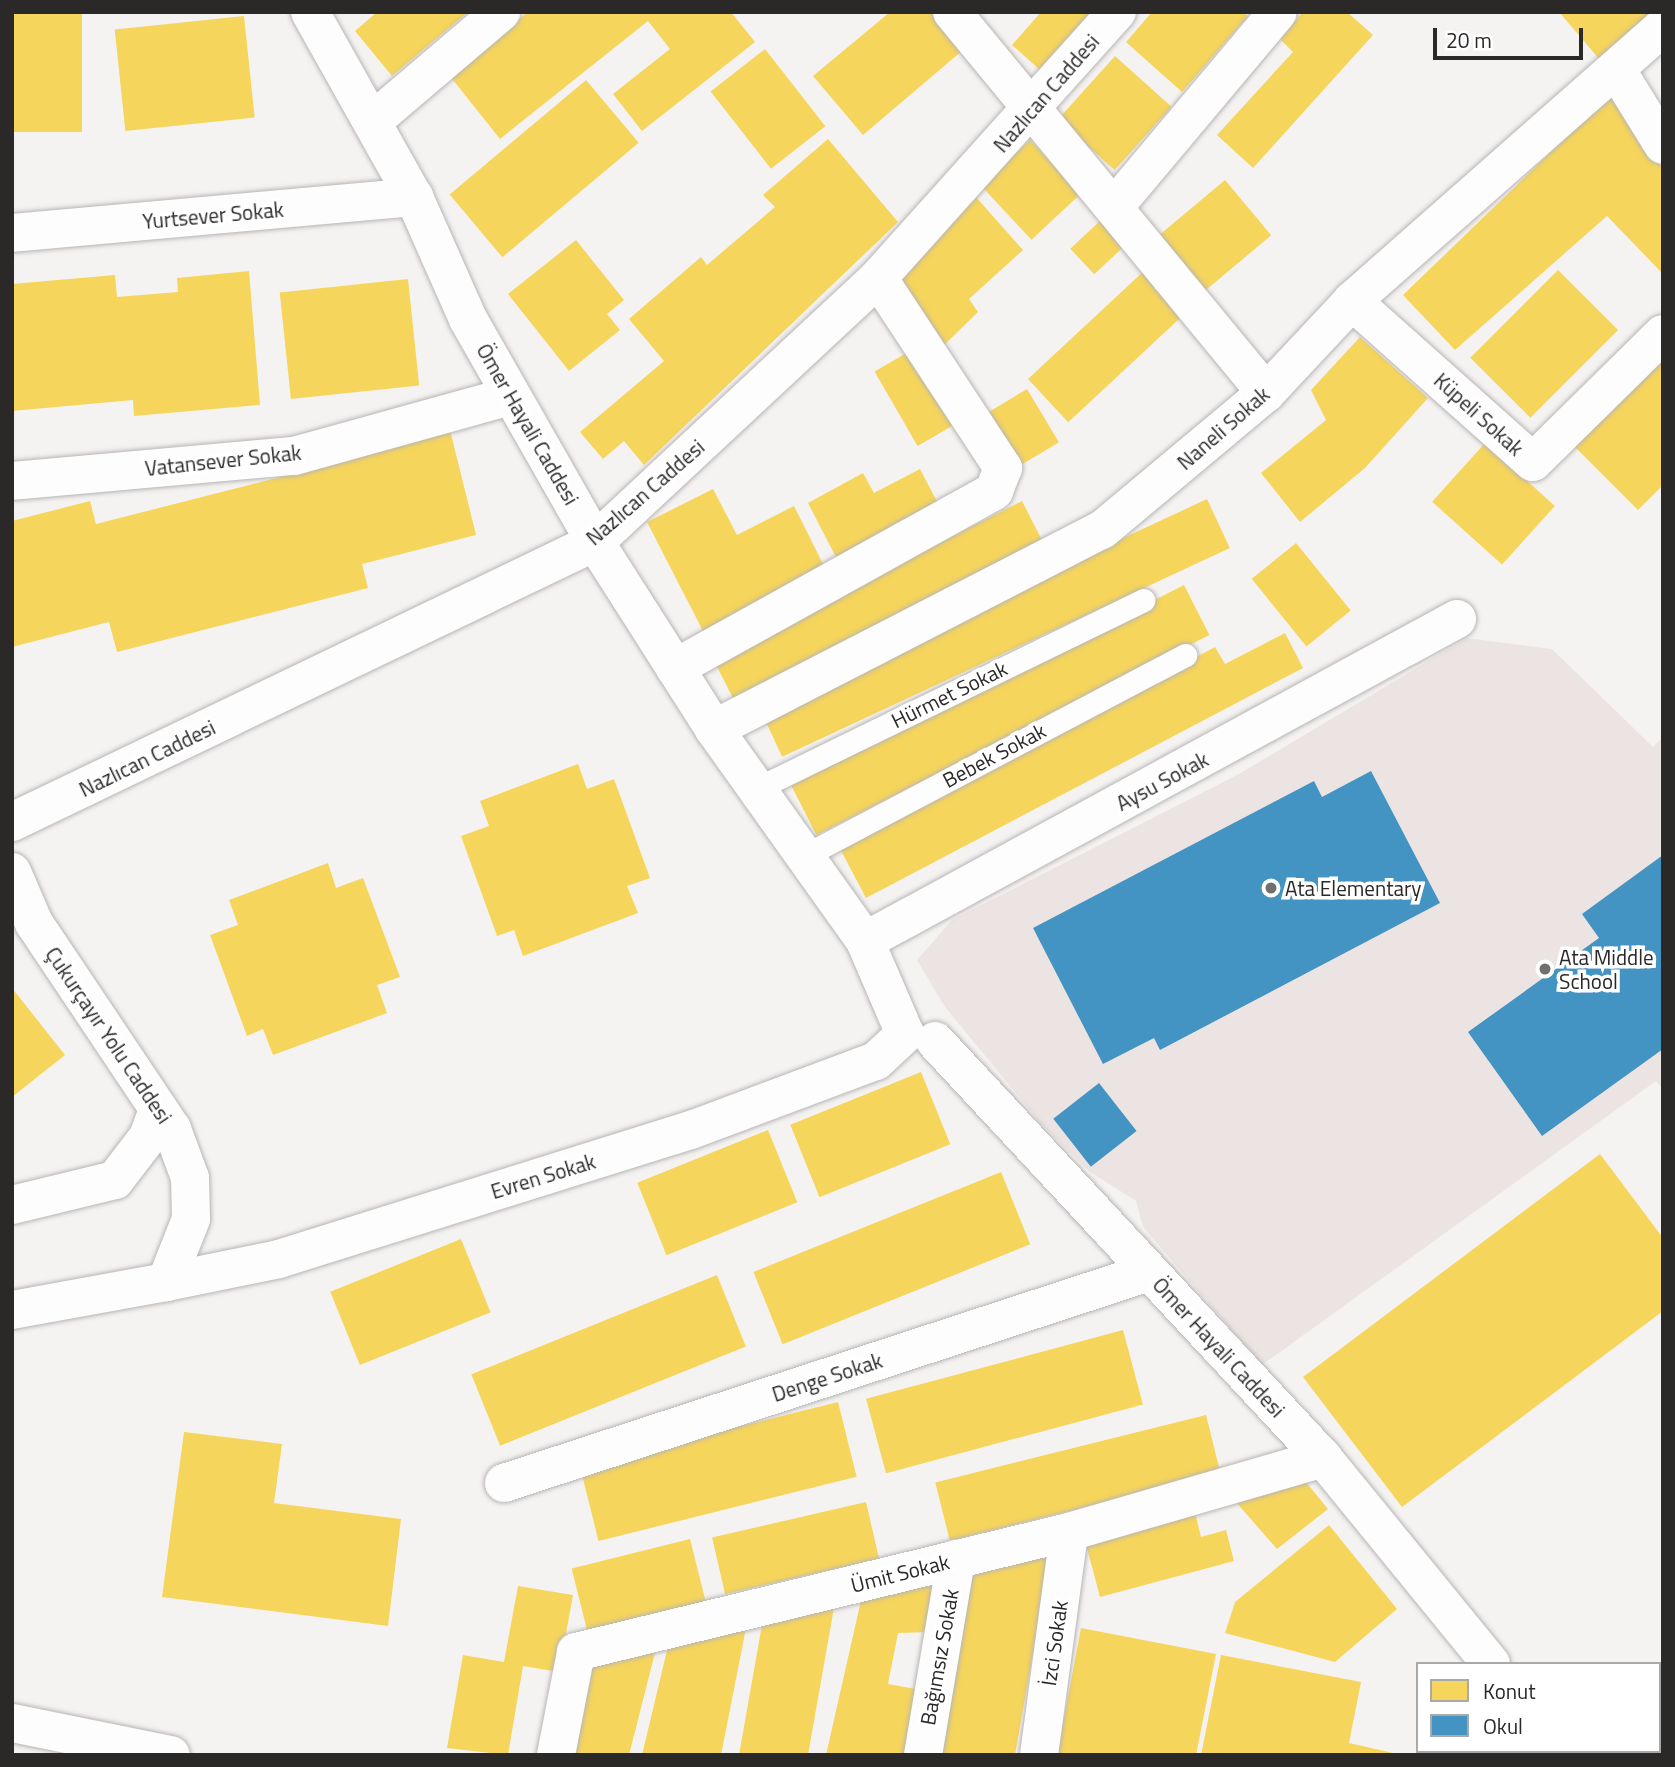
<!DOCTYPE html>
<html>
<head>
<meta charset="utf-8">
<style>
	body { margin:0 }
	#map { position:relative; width:1675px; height:1767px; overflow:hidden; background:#f5f3f2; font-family:"Titillium Web",sans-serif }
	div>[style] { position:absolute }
	.built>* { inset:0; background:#ece4e2 }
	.homes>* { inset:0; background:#f6d55c; transform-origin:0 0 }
	.schools>* { inset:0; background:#4393c3; transform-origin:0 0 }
	.roads { filter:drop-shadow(0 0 2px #b7b5b4) drop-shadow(0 0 2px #b7b5b4) }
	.service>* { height:23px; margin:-11.5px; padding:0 11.5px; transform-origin:11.5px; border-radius:11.5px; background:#fefdfd }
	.minor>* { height:38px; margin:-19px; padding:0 19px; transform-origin:19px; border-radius:19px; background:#fefdfd }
	.tertiary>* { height:38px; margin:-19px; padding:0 19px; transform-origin:19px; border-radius:19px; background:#fefdfd }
	.dots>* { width:19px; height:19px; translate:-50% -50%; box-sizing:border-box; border:4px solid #fff; border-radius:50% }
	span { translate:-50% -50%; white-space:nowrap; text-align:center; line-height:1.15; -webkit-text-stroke:7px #fff; paint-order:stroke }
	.street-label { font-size:21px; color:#2a2928 }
	.poi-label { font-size:21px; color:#2a2928 }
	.left { translate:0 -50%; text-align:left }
	.frame { position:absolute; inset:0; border:14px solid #2a2928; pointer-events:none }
	.legend { position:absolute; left:1416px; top:1662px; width:245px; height:91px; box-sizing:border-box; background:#fff; border:2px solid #aaa9a9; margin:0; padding:9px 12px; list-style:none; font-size:21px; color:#2a2928 }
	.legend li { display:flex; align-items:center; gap:14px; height:35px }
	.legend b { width:35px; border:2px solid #aaa9a9 }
	.scale { position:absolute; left:1433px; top:28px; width:150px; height:32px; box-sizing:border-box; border:4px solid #2a2928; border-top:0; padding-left:9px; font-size:21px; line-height:24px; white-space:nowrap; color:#2a2928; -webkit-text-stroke:5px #fff; paint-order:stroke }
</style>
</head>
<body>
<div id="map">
	<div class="built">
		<i style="clip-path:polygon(1467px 638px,1552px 649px,1653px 747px,1663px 737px,1663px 1089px,1656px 1081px,1262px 1365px,1143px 1227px,1136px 1201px,1090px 1172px,1042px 1125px,945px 1007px,917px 960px,952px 920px,1239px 774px)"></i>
	</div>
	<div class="homes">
		<i style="left:12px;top:12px;width:70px;height:120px"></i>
		<i style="clip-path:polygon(377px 12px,468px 12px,392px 76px,355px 31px)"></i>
		<i style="clip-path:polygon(528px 12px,731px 12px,755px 42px,642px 131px,613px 94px,670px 49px,648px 21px,500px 139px,449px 75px)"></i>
		<i style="clip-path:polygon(890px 12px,931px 12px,963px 50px,863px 135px,813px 76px)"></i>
		<i style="clip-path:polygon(1041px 12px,1091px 12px,1040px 70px,1012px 45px)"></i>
		<i style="clip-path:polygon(1152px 12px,1243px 12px,1248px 16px,1182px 92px,1126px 42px)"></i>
		<i style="clip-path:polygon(1303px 12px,1347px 12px,1373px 35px,1253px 168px,1217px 135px,1293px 52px,1279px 38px)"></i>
		<i style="clip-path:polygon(1559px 12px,1657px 12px,1600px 60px)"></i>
		<i style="left:244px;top:16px;width:102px;height:130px;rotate:84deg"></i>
		<i style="left:765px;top:49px;width:98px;height:69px;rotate:52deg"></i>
		<i style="left:1115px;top:56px;width:76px;height:85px;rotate:42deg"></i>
		<i style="left:586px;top:80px;width:82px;height:178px;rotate:50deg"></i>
		<i style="clip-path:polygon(1610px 95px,1663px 169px,1663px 274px,1607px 216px,1455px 350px,1403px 295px)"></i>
		<i style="clip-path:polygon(828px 139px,898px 222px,644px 465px,624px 441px,603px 459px,580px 432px,664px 361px,629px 319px,701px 257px,707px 265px,775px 207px,763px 195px)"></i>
		<i style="left:1030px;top:140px;width:74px;height:67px;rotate:47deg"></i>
		<i style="left:1225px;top:180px;width:72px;height:88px;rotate:50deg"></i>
		<i style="clip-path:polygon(975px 196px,1023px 250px,969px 299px,978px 312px,938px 351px,889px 278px)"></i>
		<i style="left:1101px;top:220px;width:35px;height:42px;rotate:47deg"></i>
		<i style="clip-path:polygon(576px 240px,624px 300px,607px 314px,620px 330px,569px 371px,508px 294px)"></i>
		<i style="left:1145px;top:270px;width:59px;height:160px;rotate:47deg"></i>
		<i style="left:1558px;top:270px;width:85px;height:124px;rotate:45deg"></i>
		<i style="clip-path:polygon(249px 271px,260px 405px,134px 416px,133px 400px,12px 411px,12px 284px,115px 275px,117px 297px,178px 292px,177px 278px)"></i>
		<i style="left:408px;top:279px;width:107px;height:129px;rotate:84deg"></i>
		<i style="clip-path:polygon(1360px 337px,1428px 398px,1365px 468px,1300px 522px,1261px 473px,1326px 420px,1311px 390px)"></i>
		<i style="left:917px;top:347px;width:86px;height:49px;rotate:60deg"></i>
		<i style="clip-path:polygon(1663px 347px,1663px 485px,1638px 510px,1570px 442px)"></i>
		<i style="left:1027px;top:389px;width:62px;height:51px;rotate:59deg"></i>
		<i style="clip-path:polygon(448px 422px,476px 535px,362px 564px,368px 588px,117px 652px,109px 622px,12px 647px,12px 521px,90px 501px,96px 524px,300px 472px)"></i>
		<i style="left:1485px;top:443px;width:94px;height:79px;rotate:42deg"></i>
		<i style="clip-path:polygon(920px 469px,942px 511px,840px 565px,808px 503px,863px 473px,874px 493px)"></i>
		<i style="clip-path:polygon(713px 489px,737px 535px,794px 506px,826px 570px,704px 633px,647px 522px)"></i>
		<i style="left:1207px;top:499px;width:54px;height:494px;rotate:65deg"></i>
		<i style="left:1022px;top:501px;width:54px;height:347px;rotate:63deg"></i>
		<i style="left:1296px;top:543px;width:87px;height:57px;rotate:51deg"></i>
		<i style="left:1184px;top:585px;width:56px;height:441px;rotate:63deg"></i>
		<i style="clip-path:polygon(1285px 633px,1303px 668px,866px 898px,838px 845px,1215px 647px,1225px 664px)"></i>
		<i style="clip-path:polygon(578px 764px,587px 789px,614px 779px,650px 878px,627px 886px,638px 913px,523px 956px,514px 930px,497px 936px,461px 836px,489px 826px,480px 801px)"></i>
		<i style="clip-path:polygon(328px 863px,336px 888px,363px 878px,400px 977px,377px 985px,387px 1013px,273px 1055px,263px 1029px,247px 1036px,210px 935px,238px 925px,229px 900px)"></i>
		<i style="clip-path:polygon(12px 988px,65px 1055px,12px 1097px)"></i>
		<i style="left:921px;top:1072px;width:78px;height:141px;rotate:68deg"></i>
		<i style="left:768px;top:1130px;width:78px;height:141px;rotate:68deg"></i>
		<i style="clip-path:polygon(1600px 1154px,1663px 1238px,1663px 1311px,1402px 1507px,1303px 1377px)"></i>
		<i style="left:1001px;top:1172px;width:78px;height:267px;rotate:68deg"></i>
		<i style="left:461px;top:1239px;width:79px;height:141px;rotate:68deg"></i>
		<i style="left:717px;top:1275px;width:77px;height:265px;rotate:68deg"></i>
		<i style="left:1123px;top:1330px;width:77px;height:266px;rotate:75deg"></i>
		<i style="left:838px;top:1402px;width:77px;height:266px;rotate:76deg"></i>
		<i style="left:1206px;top:1415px;width:60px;height:279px;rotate:76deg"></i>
		<i style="clip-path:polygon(184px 1432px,282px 1444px,274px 1503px,401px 1519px,388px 1626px,162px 1597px)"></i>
		<i style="clip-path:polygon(1301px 1476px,1328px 1509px,1277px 1549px,1235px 1501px)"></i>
		<i style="left:866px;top:1502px;width:58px;height:158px;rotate:77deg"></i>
		<i style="clip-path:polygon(1194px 1508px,1201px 1537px,1226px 1530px,1234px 1561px,1100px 1597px,1084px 1537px)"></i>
		<i style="clip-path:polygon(1329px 1525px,1397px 1609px,1335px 1662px,1225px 1633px,1235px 1602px)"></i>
		<i style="left:690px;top:1539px;width:64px;height:122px;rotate:76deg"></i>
		<i style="clip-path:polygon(1051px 1550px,1015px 1755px,934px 1755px,965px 1571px)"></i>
		<i style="clip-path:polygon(946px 1576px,931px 1632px,898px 1633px,888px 1684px,921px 1690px,908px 1755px,826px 1755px,862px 1596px)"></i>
		<i style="clip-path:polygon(518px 1586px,573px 1595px,559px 1672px,523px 1666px,508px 1755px,447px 1748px,463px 1655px,504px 1662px)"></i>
		<i style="clip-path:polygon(835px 1602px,808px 1755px,739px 1755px,763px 1619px)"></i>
		<i style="clip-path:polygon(747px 1623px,721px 1755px,642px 1755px,669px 1642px)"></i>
		<i style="clip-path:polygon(1081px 1628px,1216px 1654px,1196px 1755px,1057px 1755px)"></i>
		<i style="clip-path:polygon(657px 1645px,629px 1755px,563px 1755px,586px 1662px)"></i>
		<i style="clip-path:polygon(1221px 1655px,1361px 1682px,1349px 1743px,1402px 1755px,1201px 1755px)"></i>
		<i style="left:1420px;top:1751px;width:84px;height:6px"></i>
	</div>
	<div class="schools">
		<i style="clip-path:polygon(1371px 771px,1440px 903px,1160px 1050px,1154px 1038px,1103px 1064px,1033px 928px,1314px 781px,1322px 797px)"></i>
		<i style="clip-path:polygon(1663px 855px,1663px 1049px,1542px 1136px,1468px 1032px,1599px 938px,1582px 914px)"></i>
		<i style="left:1099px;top:1083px;width:61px;height:58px;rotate:52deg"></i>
	</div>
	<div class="roads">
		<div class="service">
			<i style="left:756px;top:789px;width:431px;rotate:-26deg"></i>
			<i style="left:804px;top:856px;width:431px;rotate:-27.8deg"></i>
		</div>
		<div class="minor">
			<i style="left:952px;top:12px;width:494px;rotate:50.5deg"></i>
			<i style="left:1616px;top:69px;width:89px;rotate:58.3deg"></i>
			<i style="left:374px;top:120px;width:167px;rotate:-40.4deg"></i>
			<i style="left:1115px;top:206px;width:253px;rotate:-50deg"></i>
			<i style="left:12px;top:233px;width:404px;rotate:-5.1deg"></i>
			<i style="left:1352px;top:301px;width:242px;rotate:41.7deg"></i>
			<i style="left:1533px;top:462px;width:182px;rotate:-44.6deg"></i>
			<i style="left:12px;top:481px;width:283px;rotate:-5.1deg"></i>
			<i style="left:294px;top:456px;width:225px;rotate:-15.5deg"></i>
			<i style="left:675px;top:668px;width:365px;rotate:-29deg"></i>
			<i style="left:994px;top:491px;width:25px;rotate:-69deg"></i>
			<i style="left:1003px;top:468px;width:227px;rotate:-123.3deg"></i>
			<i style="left:714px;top:729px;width:436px;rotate:-27.2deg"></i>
			<i style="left:1102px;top:530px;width:214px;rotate:-39.9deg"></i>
			<i style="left:1266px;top:393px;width:126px;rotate:-46.9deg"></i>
			<i style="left:1352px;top:301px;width:414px;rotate:-41.4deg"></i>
			<i style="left:865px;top:941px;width:674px;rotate:-28.54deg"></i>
			<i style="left:166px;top:1282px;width:115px;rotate:-11.5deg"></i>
			<i style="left:279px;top:1259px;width:432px;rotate:-17.4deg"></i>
			<i style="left:691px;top:1130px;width:197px;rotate:-20.5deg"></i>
			<i style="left:876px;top:1061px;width:40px;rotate:-43deg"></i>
			<i style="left:504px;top:1483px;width:679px;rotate:-18.11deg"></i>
			<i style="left:556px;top:1755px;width:105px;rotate:-79deg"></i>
			<i style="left:576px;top:1652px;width:507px;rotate:-13.68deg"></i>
			<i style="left:1069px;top:1532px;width:265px;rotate:-16.2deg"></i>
			<i style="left:923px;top:1755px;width:199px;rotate:-80.4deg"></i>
			<i style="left:1039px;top:1755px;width:225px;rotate:-82.3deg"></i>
		</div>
		<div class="tertiary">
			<i style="left:310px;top:12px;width:212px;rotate:60.7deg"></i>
			<i style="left:414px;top:197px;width:133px;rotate:66.1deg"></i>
			<i style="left:468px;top:319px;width:257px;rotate:60.3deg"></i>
			<i style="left:595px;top:542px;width:222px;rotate:57.5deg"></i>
			<i style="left:714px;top:729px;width:260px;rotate:54.5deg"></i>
			<i style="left:865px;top:941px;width:101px;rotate:66.7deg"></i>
			<i style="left:12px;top:822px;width:647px;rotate:-25.65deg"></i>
			<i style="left:595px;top:542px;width:387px;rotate:-43deg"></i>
			<i style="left:878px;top:278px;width:358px;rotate:-48.1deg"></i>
			<i style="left:12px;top:872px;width:56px;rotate:66.7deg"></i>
			<i style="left:34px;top:923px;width:248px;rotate:56.2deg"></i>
			<i style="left:172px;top:1129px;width:52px;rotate:69.8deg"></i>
			<i style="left:190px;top:1178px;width:41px;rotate:88.6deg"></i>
			<i style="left:191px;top:1219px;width:68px;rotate:111.6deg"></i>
			<i style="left:166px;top:1282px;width:157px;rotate:169.7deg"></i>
			<i style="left:935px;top:1041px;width:570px;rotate:47.06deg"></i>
			<i style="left:1323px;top:1458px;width:266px;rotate:50.8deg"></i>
			<i style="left:12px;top:1205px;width:106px;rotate:-13.6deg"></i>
			<i style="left:115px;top:1180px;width:54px;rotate:-52.5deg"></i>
			<i style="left:148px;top:1137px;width:30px;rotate:-70deg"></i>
			<i style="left:12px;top:1723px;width:162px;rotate:11.4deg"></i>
			<i style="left:1563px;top:1751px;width:4px;rotate:63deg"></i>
		</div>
	</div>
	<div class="dots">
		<i style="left:1271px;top:888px;background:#71706f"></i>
		<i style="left:1545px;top:969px;background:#71706f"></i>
	</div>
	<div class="street-label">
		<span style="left:1046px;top:93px;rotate:-49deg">Nazlıcan Caddesi</span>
		<span style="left:213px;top:215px;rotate:-5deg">Yurtsever Sokak</span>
		<span style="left:1479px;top:414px;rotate:42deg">Küpeli Sokak</span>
		<span style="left:528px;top:424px;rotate:60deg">Ömer Hayali Caddesi</span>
		<span style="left:1223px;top:428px;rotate:-41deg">Naneli Sokak</span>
		<span style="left:223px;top:460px;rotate:-6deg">Vatansever Sokak</span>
		<span style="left:645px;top:492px;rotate:-41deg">Nazlıcan Caddesi</span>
		<span style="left:949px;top:694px;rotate:-26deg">Hürmet Sokak</span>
		<span style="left:994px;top:755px;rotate:-28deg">Bebek Sokak</span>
		<span style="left:147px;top:758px;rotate:-26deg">Nazlıcan Caddesi</span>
		<span style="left:1162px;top:781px;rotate:-28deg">Aysu Sokak</span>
		<span style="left:109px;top:1035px;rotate:56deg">Çukurçayır Yolu Caddesi</span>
		<span style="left:543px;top:1176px;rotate:-17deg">Evren Sokak</span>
		<span style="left:1219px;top:1347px;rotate:47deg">Ömer Hayali Caddesi</span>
		<span style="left:827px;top:1377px;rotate:-18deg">Denge Sokak</span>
		<span style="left:900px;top:1573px;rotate:-14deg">Ümit Sokak</span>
		<span style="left:1054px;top:1643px;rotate:-82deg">İzci Sokak</span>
		<span style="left:939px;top:1657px;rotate:-80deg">Bağımsız Sokak</span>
	</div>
	<div class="poi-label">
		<span class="left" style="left:1285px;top:888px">Ata Elementary</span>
		<span class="left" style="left:1559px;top:969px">Ata Middle<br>School</span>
	</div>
	<div class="frame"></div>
	<ul class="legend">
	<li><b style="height:19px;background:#f6d55c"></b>Konut</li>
	<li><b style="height:19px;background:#4393c3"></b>Okul</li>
	</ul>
	<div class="scale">20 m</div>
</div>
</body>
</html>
